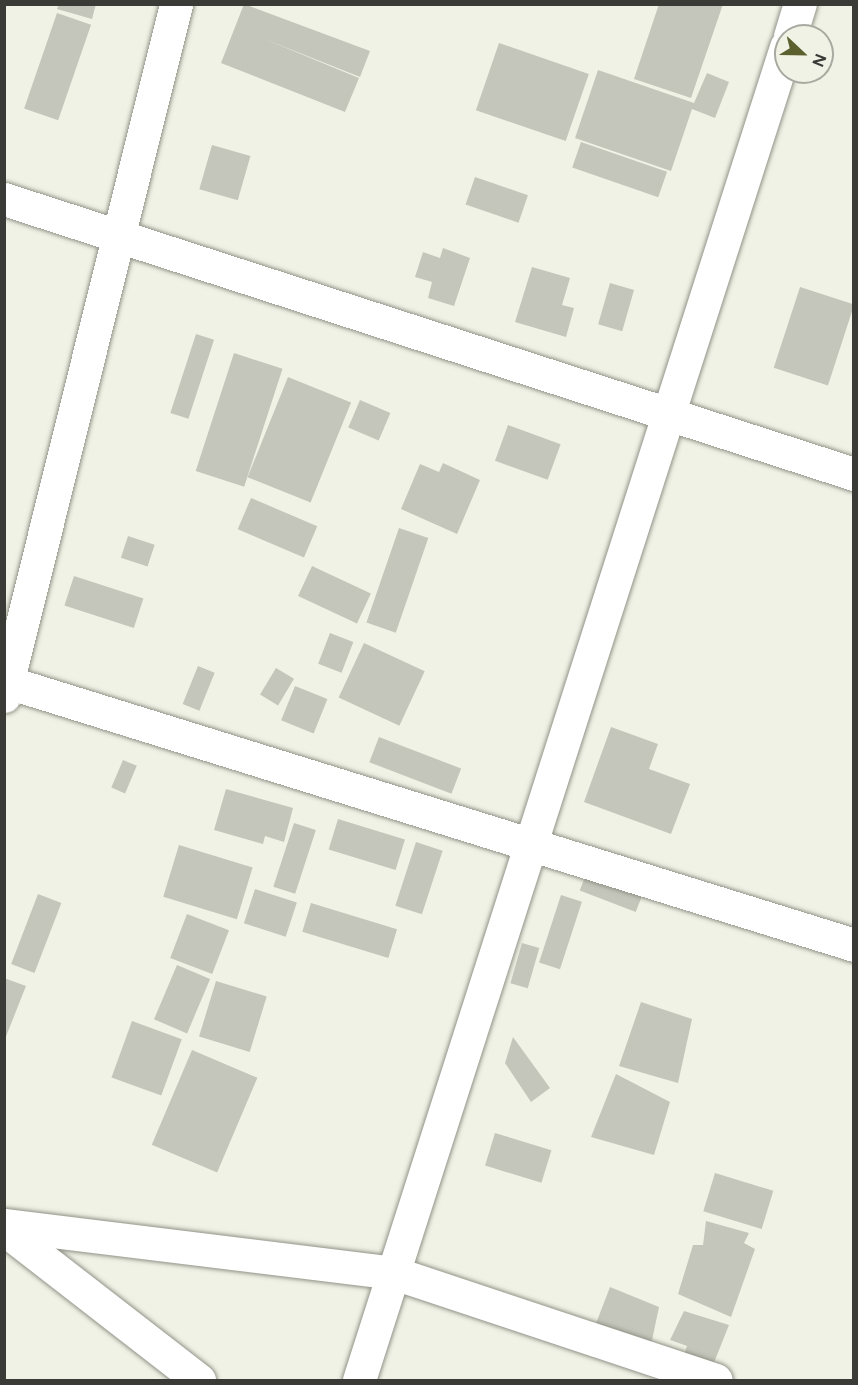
<!DOCTYPE html>
<html>
<head>
<meta charset="utf-8">
<style>
	body { margin:0 }
	#map { position:relative; width:858px; height:1385px; overflow:hidden; background:#f1f2e6; font-family:Figtree,sans-serif }
	div>[style] { position:absolute }
	.building>* { inset:0; background:#c5c6bb; transform-origin:0 0 }
	.roads { filter:drop-shadow(0 0 2px #919388) drop-shadow(0 0 2px #919388) }
	.minor>* { height:33px; margin:-16.5px; padding:0 16.5px; transform-origin:16.5px; border-radius:16.5px; background:#fff }
	span { translate:-50% -50%; white-space:nowrap; text-align:center; line-height:1.15; -webkit-text-stroke:6px #f1f2e6; paint-order:stroke }
	.frame { position:absolute; inset:0; border:6px solid #3a3b36; pointer-events:none }
	.north { position:absolute; left:774px; top:24px; width:60px; height:60px; box-sizing:border-box; background:#f1f2e6; border:2px solid #a8a9a0; border-radius:50%; rotate:112deg; font-size:16px; font-weight:700; line-height:24px; text-align:center; color:#3a3b36 }
	.north::after { content:''; display:block; margin:auto; width:21px; height:27px; background:#5c602e; clip-path:polygon(50% 0,100% 100%,50% 72%,0 100%) }
</style>
</head>
<body>
<div id="map">
	<div class="building">
		<i style="clip-path:polygon(59px 4px,96px 4px,92px 19px,57px 9px)"></i>
		<i style="clip-path:polygon(244px 4px,370px 51px,360px 77px,262px 38px,359px 78px,345px 112px,221px 63px)"></i>
		<i style="clip-path:polygon(659px 4px,723px 4px,691px 98px,634px 79px)"></i>
		<i style="left:57px;top:13px;width:36px;height:101px;rotate:19deg"></i>
		<i style="left:499px;top:43px;width:95px;height:71px;rotate:19deg"></i>
		<i style="clip-path:polygon(598px 70px,694px 103px,707px 73px,729px 82px,715px 118px,692px 109px,671px 171px,575px 138px)"></i>
		<i style="left:581px;top:142px;width:91px;height:27px;rotate:19deg"></i>
		<i style="left:212px;top:145px;width:40px;height:46px;rotate:16deg"></i>
		<i style="left:475px;top:177px;width:56px;height:29px;rotate:19deg"></i>
		<i style="clip-path:polygon(443px 248px,470px 258px,454px 306px,428px 298px,432px 282px,415px 277px,423px 252px,440px 258px)"></i>
		<i style="clip-path:polygon(532px 267px,570px 278px,562px 305px,574px 308px,566px 337px,515px 322px)"></i>
		<i style="left:610px;top:283px;width:25px;height:43px;rotate:16deg"></i>
		<i style="left:800px;top:287px;width:57px;height:85px;rotate:18deg"></i>
		<i style="left:196px;top:334px;width:19px;height:83px;rotate:18deg"></i>
		<i style="left:234px;top:353px;width:51px;height:124px;rotate:18deg"></i>
		<i style="left:288px;top:377px;width:68px;height:108px;rotate:22deg"></i>
		<i style="left:360px;top:400px;width:33px;height:30px;rotate:23deg"></i>
		<i style="left:508px;top:425px;width:56px;height:38px;rotate:20deg"></i>
		<i style="clip-path:polygon(443px 463px,480px 480px,457px 534px,401px 509px,420px 464px,439px 472px)"></i>
		<i style="left:251px;top:498px;width:72px;height:34px;rotate:23deg"></i>
		<i style="left:399px;top:528px;width:31px;height:100px;rotate:19deg"></i>
		<i style="left:128px;top:536px;width:28px;height:23px;rotate:18deg"></i>
		<i style="left:312px;top:566px;width:65px;height:33px;rotate:25deg"></i>
		<i style="left:74px;top:576px;width:73px;height:31px;rotate:18deg"></i>
		<i style="left:330px;top:633px;width:25px;height:33px;rotate:21deg"></i>
		<i style="left:364px;top:643px;width:67px;height:60px;rotate:25deg"></i>
		<i style="left:198px;top:666px;width:18px;height:41px;rotate:22deg"></i>
		<i style="left:276px;top:668px;width:21px;height:31px;rotate:31deg"></i>
		<i style="left:295px;top:686px;width:35px;height:37px;rotate:22deg"></i>
		<i style="clip-path:polygon(611px 727px,658px 744px,649px 769px,690px 784px,671px 834px,584px 802px)"></i>
		<i style="left:379px;top:737px;width:88px;height:27px;rotate:21deg"></i>
		<i style="left:123px;top:760px;width:15px;height:30px;rotate:23deg"></i>
		<i style="clip-path:polygon(226px 789px,293px 808px,284px 842px,265px 836px,263px 844px,214px 830px)"></i>
		<i style="left:338px;top:819px;width:70px;height:32px;rotate:17deg"></i>
		<i style="left:294px;top:823px;width:23px;height:67px;rotate:18deg"></i>
		<i style="left:416px;top:842px;width:28px;height:67px;rotate:18deg"></i>
		<i style="left:179px;top:845px;width:77px;height:54px;rotate:17deg"></i>
		<i style="left:588px;top:869px;width:60px;height:23px;rotate:21deg"></i>
		<i style="left:255px;top:889px;width:44px;height:36px;rotate:18deg"></i>
		<i style="left:38px;top:894px;width:25px;height:75px;rotate:21deg"></i>
		<i style="left:561px;top:895px;width:22px;height:71px;rotate:18deg"></i>
		<i style="left:311px;top:903px;width:90px;height:30px;rotate:17deg"></i>
		<i style="left:187px;top:914px;width:45px;height:47px;rotate:21deg"></i>
		<i style="left:522px;top:943px;width:18px;height:42px;rotate:16deg"></i>
		<i style="left:177px;top:965px;width:36px;height:59px;rotate:23deg"></i>
		<i style="clip-path:polygon(4px 978px,26px 986px,5px 1039px,4px 1039px)"></i>
		<i style="left:216px;top:981px;width:53px;height:58px;rotate:17deg"></i>
		<i style="clip-path:polygon(641px 1002px,692px 1019px,678px 1083px,619px 1066px)"></i>
		<i style="left:132px;top:1021px;width:53px;height:60px;rotate:20deg"></i>
		<i style="clip-path:polygon(513px 1037px,550px 1088px,531px 1102px,505px 1063px)"></i>
		<i style="left:192px;top:1050px;width:71px;height:103px;rotate:23deg"></i>
		<i style="clip-path:polygon(616px 1074px,670px 1102px,654px 1155px,591px 1137px)"></i>
		<i style="left:495px;top:1133px;width:59px;height:34px;rotate:17deg"></i>
		<i style="left:715px;top:1173px;width:61px;height:40px;rotate:17deg"></i>
		<i style="clip-path:polygon(706px 1221px,749px 1233px,744px 1243px,755px 1249px,731px 1317px,678px 1294px,693px 1245px,703px 1245px)"></i>
		<i style="clip-path:polygon(610px 1287px,659px 1307px,651px 1345px,595px 1326px)"></i>
		<i style="clip-path:polygon(684px 1311px,729px 1325px,711px 1370px,681px 1363px,687px 1346px,670px 1340px)"></i>
	</div>
	<div class="roads">
		<div class="minor">
			<i style="left:790px;top:36px;width:34px;rotate:-73deg"></i>
			<i style="left:4px;top:199px;width:893px;rotate:17.93deg"></i>
			<i style="left:4px;top:681px;width:890px;rotate:17.25deg"></i>
			<i style="left:4px;top:696px;width:713px;rotate:-76.04deg"></i>
			<i style="left:4px;top:1225px;width:393px;rotate:7deg"></i>
			<i style="left:394px;top:1273px;width:339px;rotate:18.4deg"></i>
			<i style="left:4px;top:1229px;width:247px;rotate:37.8deg"></i>
			<i style="left:359px;top:1380px;width:1400px;rotate:-72.24deg"></i>
		</div>
	</div>
	<div class="frame"></div>
	<div class="north">N</div>
</div>
</body>
</html>
